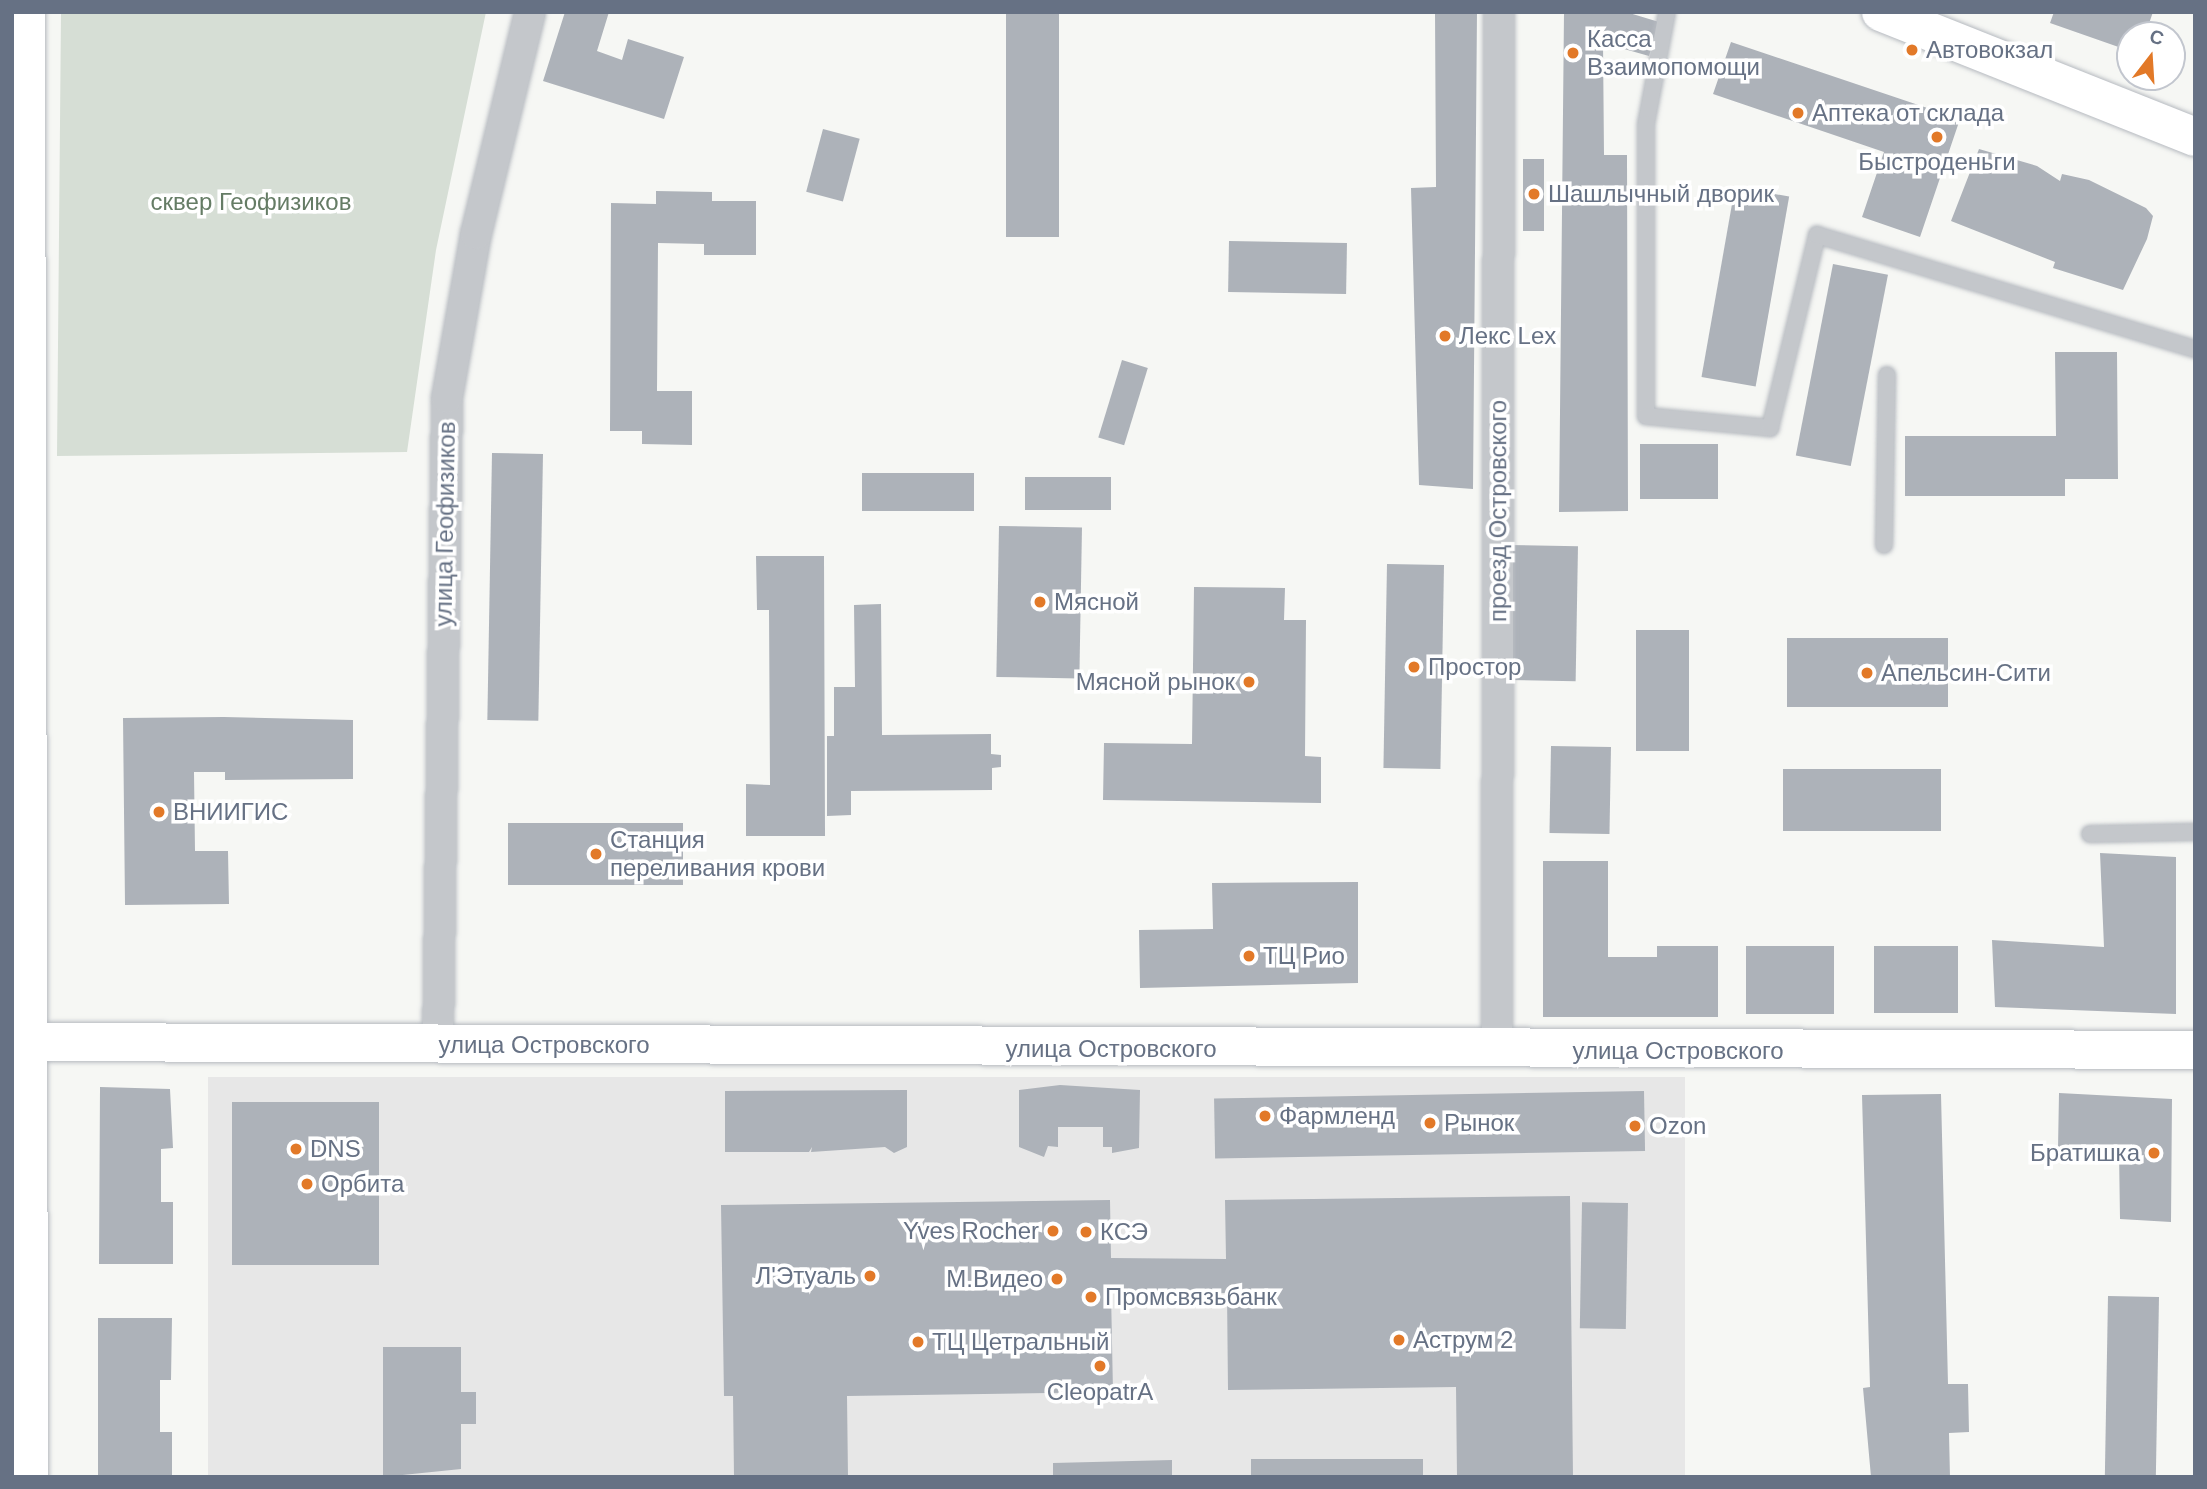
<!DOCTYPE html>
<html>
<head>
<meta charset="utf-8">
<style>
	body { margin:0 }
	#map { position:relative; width:2207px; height:1489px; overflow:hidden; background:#f6f7f4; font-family:Helvetica,sans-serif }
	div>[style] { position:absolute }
	.built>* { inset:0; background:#e7e7e7; transform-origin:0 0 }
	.green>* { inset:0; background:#d6ded5 }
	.building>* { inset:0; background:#adb2b9; transform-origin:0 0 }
	.roads { filter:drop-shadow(0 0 2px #b6bac0) drop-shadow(0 0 2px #b6bac0) }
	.lane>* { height:16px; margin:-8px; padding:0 8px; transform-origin:8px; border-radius:8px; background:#c4c7cb }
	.street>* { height:30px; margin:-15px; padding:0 15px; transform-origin:15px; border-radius:15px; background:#c4c7cb }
	.secondary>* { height:38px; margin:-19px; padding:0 19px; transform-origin:19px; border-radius:19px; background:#fff }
	.dots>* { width:19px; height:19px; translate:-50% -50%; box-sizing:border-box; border:4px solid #fff; border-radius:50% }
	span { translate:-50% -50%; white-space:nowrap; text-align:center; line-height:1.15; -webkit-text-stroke:7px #fff; paint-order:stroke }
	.poi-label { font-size:24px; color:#667184 }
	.left { translate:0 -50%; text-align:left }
	.right { translate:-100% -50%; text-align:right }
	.park-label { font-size:24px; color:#657c65 }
	.street-label { font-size:24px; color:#667184 }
	.frame { position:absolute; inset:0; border:14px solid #667184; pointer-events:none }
	.north { position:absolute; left:2116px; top:21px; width:70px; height:70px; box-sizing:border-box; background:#fff; border:2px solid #c2c6ce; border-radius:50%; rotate:17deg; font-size:19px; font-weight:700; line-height:28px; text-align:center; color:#667184 }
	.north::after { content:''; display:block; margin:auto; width:24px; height:32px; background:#e27928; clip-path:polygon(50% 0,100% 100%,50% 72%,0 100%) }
</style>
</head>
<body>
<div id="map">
	<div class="built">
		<i style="left:208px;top:1077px;width:1477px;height:400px"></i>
	</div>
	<div class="green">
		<i style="clip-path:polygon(61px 12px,486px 12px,436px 250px,407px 452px,57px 456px)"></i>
	</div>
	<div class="building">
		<i style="clip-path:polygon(565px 12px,609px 12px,597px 51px,622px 60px,628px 39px,684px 57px,664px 119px,543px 81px)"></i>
		<i style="left:1006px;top:12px;width:53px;height:225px"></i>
		<i style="clip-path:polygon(1435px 12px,1477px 12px,1473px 489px,1419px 485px,1411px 188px,1436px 187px)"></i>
		<i style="clip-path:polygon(1564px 12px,1626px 12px,1659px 22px,1649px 56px,1603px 43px,1604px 155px,1627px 155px,1628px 511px,1559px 512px)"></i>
		<i style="clip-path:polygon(2054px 12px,2153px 12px,2145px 35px,2130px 35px,2130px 51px,2050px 23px)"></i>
		<i style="clip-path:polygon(1731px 42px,1960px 119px,1920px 237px,1862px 217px,1884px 152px,1713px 94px)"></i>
		<i style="left:823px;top:129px;width:38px;height:65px;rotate:15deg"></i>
		<i style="clip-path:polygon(1979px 149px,2037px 166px,2060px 181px,2062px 174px,2089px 180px,2146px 208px,2153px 216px,2147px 239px,2123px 290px,2053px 268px,2055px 262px,1951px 221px)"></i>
		<i style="left:1523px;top:159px;width:21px;height:72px"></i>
		<i style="left:1735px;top:187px;width:55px;height:193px;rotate:10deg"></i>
		<i style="clip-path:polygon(656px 191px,712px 192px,712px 201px,756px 201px,756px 255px,704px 255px,704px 244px,658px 243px,657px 391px,692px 391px,692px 445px,642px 444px,642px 431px,610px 431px,611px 203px,656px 204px)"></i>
		<i style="left:1229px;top:241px;width:118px;height:51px;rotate:1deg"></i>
		<i style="left:1833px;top:264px;width:56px;height:195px;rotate:11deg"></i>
		<i style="clip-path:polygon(2055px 352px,2117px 352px,2118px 479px,2065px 479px,2065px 496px,1905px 496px,1905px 436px,2056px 436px)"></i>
		<i style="left:1122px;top:360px;width:27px;height:81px;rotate:17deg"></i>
		<i style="left:1640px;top:444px;width:78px;height:55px"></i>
		<i style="left:492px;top:453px;width:51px;height:267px;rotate:1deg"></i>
		<i style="left:862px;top:473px;width:112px;height:38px"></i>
		<i style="left:1025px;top:477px;width:86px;height:33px"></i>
		<i style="left:999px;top:526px;width:83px;height:151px;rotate:1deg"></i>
		<i style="left:1507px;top:545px;width:71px;height:135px;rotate:1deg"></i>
		<i style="clip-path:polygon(756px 556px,824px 556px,825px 836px,746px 836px,746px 784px,770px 785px,769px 610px,757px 610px)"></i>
		<i style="left:1387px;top:564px;width:57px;height:204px;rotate:1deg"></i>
		<i style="clip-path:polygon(1194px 587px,1285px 588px,1284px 620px,1306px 620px,1305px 756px,1321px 757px,1321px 803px,1103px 800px,1104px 743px,1192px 744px)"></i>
		<i style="clip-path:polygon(881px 604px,882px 735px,991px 734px,991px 754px,1001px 755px,1001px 767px,992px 768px,992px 790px,851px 791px,851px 815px,827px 816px,827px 736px,834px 736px,834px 687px,855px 687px,854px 605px)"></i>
		<i style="left:1636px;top:630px;width:53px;height:121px"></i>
		<i style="left:1787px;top:638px;width:161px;height:69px"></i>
		<i style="clip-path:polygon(224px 717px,353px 720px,353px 779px,225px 780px,225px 772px,194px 772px,195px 851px,228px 851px,229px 904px,125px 905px,123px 718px)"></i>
		<i style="left:1551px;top:746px;width:60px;height:87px;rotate:1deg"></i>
		<i style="left:1783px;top:769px;width:158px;height:62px"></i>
		<i style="left:508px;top:823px;width:175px;height:62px"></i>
		<i style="clip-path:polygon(2100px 853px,2176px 857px,2176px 1014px,1995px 1007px,1992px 940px,2104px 947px)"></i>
		<i style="clip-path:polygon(1543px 861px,1608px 861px,1608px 957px,1657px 957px,1657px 946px,1718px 946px,1718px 1017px,1543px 1017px)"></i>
		<i style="clip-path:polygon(1358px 882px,1358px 983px,1140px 988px,1139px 930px,1213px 929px,1212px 883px)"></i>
		<i style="left:1746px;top:946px;width:88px;height:68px"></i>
		<i style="left:1874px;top:946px;width:84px;height:67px"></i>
		<i style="clip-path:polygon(1060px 1085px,1140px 1090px,1139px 1148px,1112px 1153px,1112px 1147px,1103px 1147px,1103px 1127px,1058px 1127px,1058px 1147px,1048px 1146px,1044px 1157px,1019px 1147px,1019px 1090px)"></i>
		<i style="clip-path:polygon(100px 1087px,170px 1089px,173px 1148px,161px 1149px,161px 1202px,173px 1202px,173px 1264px,99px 1264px)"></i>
		<i style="clip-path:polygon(907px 1090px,907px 1147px,894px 1153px,885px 1147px,811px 1152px,812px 1147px,809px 1152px,725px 1152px,725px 1091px)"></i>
		<i style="left:1644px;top:1091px;width:60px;height:430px;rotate:89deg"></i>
		<i style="clip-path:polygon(2059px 1093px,2172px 1099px,2171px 1222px,2120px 1219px,2119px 1151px,2058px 1148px)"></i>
		<i style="clip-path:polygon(1941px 1094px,1948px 1384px,1968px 1384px,1969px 1432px,1949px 1433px,1950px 1477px,1871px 1477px,1863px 1388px,1870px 1387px,1862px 1095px)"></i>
		<i style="left:232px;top:1102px;width:147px;height:163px"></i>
		<i style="clip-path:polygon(1570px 1196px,1573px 1477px,1457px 1477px,1456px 1387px,1228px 1390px,1227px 1293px,1111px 1292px,1113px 1392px,847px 1396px,848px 1477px,734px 1477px,733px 1396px,724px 1396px,721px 1205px,1110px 1200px,1111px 1258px,1226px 1259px,1225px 1200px)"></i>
		<i style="left:1628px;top:1203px;width:126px;height:46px;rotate:91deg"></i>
		<i style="left:2108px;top:1296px;width:51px;height:181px;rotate:1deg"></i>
		<i style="clip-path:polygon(98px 1318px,172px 1318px,171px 1380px,160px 1380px,160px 1432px,172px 1432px,172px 1477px,98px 1477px)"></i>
		<i style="clip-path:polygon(383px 1347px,461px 1347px,461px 1392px,476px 1392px,476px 1424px,461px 1424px,461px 1469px,383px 1477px)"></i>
		<i style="left:1423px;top:1459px;width:18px;height:172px;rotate:90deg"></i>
		<i style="clip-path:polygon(1172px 1460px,1172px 1477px,1053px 1477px,1053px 1463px)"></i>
	</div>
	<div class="roads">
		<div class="lane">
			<i style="left:1667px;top:12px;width:114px;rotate:100.6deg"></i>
			<i style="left:1646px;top:124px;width:292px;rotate:90deg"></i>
			<i style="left:1646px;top:416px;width:125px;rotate:5.5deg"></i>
			<i style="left:1770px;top:428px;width:199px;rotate:-76.3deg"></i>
			<i style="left:1817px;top:235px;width:395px;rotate:16.8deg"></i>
			<i style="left:1884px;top:545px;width:170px;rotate:-89deg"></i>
			<i style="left:2090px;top:834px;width:105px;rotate:-1.1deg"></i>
		</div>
		<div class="street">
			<i style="left:438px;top:1044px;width:646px;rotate:-89.2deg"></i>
			<i style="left:447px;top:398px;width:167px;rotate:-80deg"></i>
			<i style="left:476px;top:234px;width:228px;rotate:-76.3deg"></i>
			<i style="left:1497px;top:1051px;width:1039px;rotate:-89.89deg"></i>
		</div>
		<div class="secondary">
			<i style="left:26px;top:12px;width:1465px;rotate:89.88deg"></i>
			<i style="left:1881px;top:12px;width:338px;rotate:21.7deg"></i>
			<i style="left:27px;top:1042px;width:2168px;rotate:0.21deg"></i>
		</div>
	</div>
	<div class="dots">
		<i style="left:1912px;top:50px;background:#e27928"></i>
		<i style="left:1573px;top:53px;background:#e27928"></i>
		<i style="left:1798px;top:113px;background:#e27928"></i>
		<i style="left:1937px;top:137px;background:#e27928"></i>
		<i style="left:1534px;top:194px;background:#e27928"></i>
		<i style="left:1445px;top:336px;background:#e27928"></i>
		<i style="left:1040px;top:602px;background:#e27928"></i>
		<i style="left:1414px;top:667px;background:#e27928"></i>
		<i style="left:1867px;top:673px;background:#e27928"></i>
		<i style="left:1249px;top:682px;background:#e27928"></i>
		<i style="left:159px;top:812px;background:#e27928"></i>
		<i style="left:596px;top:854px;background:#e27928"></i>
		<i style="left:1249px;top:956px;background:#e27928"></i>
		<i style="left:1265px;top:1116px;background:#e27928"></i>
		<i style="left:1430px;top:1123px;background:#e27928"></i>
		<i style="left:1635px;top:1126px;background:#e27928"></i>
		<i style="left:296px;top:1149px;background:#e27928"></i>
		<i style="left:2154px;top:1153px;background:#e27928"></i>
		<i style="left:307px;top:1184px;background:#e27928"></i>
		<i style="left:1053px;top:1231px;background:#e27928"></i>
		<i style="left:1086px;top:1232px;background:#e27928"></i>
		<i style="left:870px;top:1276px;background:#e27928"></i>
		<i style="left:1057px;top:1279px;background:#e27928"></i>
		<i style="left:1091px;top:1297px;background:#e27928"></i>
		<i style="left:1399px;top:1340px;background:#e27928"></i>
		<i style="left:918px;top:1342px;background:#e27928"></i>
		<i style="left:1100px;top:1366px;background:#e27928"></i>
	</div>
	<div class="poi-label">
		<span class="left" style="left:1587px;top:53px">Касса<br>Взаимопомощи</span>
		<span class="left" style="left:1926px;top:50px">Автовокзал</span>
		<span class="left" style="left:1812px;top:113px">Аптека от склада</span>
		<span style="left:1937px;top:162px">Быстроденьги</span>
		<span class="left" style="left:1548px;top:194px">Шашлычный дворик</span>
		<span class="left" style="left:1459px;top:336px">Лекс Lex</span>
		<span class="left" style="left:1054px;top:602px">Мясной</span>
		<span class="left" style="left:1428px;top:667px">Простор</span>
		<span class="left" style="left:1881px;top:673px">Апельсин-Сити</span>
		<span class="right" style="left:1235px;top:682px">Мясной рынок</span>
		<span class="left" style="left:173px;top:812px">ВНИИГИС</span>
		<span class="left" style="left:610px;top:854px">Станция<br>переливания крови</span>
		<span class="left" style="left:1263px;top:956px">ТЦ Рио</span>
		<span class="left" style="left:1279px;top:1116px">Фармленд</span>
		<span class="left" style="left:1444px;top:1123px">Рынок</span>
		<span class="left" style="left:1649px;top:1126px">Ozon</span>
		<span class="left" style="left:310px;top:1149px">DNS</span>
		<span class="right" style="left:2140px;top:1153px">Братишка</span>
		<span class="left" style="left:321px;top:1184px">Орбита</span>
		<span class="right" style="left:1039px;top:1231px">Yves Rocher</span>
		<span class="left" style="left:1100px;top:1232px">КСЭ</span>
		<span class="right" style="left:856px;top:1276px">Л'Этуаль</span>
		<span class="right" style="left:1043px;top:1279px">М.Видео</span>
		<span class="left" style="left:1105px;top:1297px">Промсвязьбанк</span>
		<span class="left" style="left:1413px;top:1340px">Аструм 2</span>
		<span class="left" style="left:932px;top:1342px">ТЦ Цетральный</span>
		<span style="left:1100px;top:1392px">CleopatrA</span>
	</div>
	<div class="park-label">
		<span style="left:251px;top:202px">cквер Геофизиков</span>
	</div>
	<div class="street-label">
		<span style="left:1498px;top:511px;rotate:-90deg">проезд Островского</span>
		<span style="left:445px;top:524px;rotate:-89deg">улица Геофизиков</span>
		<span style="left:544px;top:1045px">улица Островского</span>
		<span style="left:1111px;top:1049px">улица Островского</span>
		<span style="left:1678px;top:1051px">улица Островского</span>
	</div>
	<div class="frame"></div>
	<div class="north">С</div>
</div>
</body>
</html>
